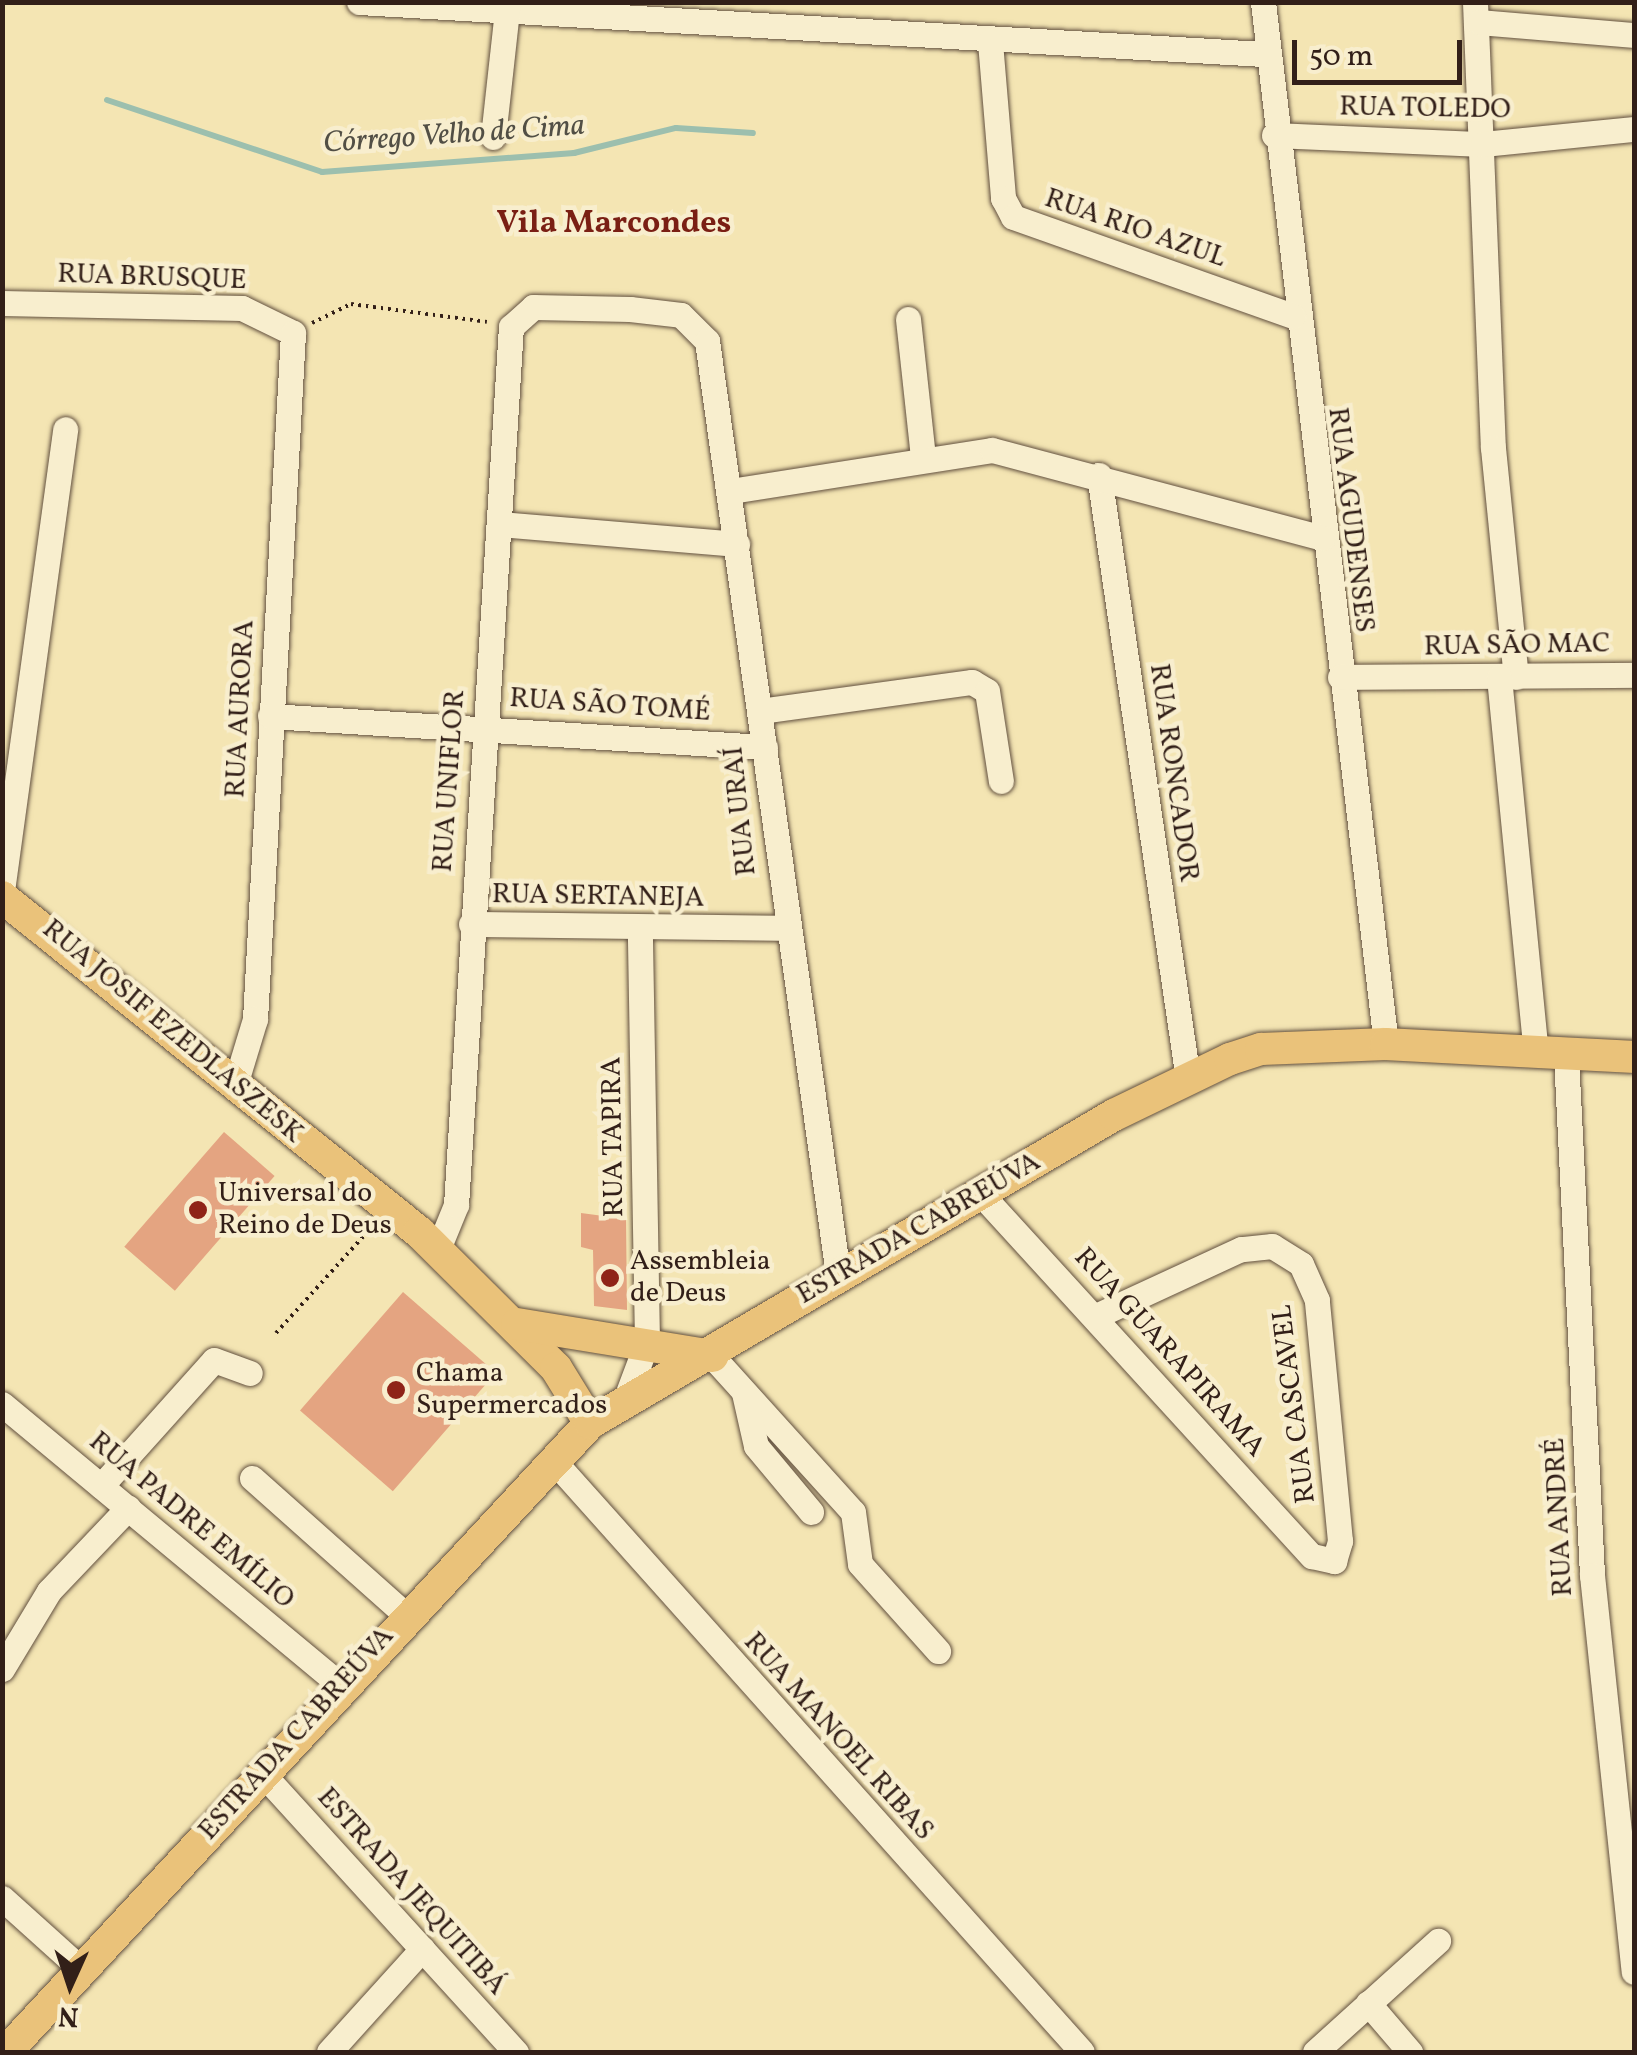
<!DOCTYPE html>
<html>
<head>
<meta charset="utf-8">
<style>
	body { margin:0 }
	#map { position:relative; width:1637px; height:2055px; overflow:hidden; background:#f4e5b3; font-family:Vollkorn,serif }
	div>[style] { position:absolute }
	.stream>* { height:6px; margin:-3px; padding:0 3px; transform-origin:3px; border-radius:3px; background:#9cbfae }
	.building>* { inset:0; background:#e4a481; transform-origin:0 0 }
	.path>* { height:4px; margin-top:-2px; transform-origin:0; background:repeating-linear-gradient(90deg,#321f18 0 2.5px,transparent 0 7.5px) }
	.roads { filter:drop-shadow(0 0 2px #62503f) drop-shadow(0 0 2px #62503f) }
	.minor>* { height:25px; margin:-12.5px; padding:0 12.5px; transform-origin:12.5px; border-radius:12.5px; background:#f8eece }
	.major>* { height:32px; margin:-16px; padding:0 16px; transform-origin:16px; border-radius:16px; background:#eac27a }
	.dots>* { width:28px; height:28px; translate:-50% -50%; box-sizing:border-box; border:5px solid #f8eece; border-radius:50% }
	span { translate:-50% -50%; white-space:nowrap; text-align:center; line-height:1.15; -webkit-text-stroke:9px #f8eece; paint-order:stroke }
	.street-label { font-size:28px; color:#321f18 }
	.poi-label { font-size:28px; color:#321f18 }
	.left { translate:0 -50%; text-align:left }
	.water-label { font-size:30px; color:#524f45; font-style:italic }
	.quarter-label { font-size:32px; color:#7a1f14; font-weight:700 }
	.frame { position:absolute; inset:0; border:5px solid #321f18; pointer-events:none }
	.north { position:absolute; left:20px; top:1935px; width:100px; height:100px; -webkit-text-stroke:8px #f8eece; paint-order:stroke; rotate:183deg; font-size:28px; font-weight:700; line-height:40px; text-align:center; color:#321f18 }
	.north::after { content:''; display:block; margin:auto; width:35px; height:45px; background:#321f18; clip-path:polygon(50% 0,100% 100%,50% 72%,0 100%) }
	.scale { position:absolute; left:1292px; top:40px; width:170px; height:45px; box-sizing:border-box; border:5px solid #321f18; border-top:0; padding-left:12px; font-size:30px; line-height:35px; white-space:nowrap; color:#321f18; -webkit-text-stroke:8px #f8eece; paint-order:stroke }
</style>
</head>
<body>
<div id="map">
	<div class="stream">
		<i style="left:107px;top:100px;width:227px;rotate:18.5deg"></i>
		<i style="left:322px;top:172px;width:253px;rotate:-4.3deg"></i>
		<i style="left:574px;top:153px;width:105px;rotate:-13.8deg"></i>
		<i style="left:676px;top:128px;width:77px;rotate:3.7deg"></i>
	</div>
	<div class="building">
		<i style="left:224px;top:1132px;width:67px;height:152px;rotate:41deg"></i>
		<i style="clip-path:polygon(581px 1213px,626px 1219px,627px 1310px,594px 1306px,593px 1250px,581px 1247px)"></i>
		<i style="left:403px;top:1292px;width:123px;height:157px;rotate:41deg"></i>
	</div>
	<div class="path">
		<i style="left:312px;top:323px;width:43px;rotate:-26deg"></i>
		<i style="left:351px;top:304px;width:137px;rotate:7.5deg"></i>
		<i style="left:276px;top:1333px;width:142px;rotate:-47.9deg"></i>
	</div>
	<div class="roads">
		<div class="minor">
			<i style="left:359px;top:2px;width:905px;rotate:3.29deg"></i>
			<i style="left:1263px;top:2px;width:1049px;rotate:83.27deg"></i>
			<i style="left:1475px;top:2px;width:446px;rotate:87.7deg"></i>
			<i style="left:1493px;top:448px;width:230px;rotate:84.3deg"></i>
			<i style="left:1479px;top:22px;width:156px;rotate:4.8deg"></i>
			<i style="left:990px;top:42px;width:157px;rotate:85.2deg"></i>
			<i style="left:1003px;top:198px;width:21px;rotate:62deg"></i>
			<i style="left:1013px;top:217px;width:297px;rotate:19.5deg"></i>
			<i style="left:1274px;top:135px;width:209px;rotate:2.5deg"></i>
			<i style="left:1483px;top:144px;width:152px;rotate:-5.7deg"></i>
			<i style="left:493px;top:137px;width:128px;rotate:-83.7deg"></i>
			<i style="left:2px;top:303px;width:240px;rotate:1.2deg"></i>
			<i style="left:242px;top:308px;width:57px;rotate:26.1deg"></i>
			<i style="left:293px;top:333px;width:687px;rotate:93.17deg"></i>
			<i style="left:255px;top:1019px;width:69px;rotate:106.9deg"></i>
			<i style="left:908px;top:319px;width:138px;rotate:83.8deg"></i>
			<i style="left:1099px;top:475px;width:611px;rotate:81.62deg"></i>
			<i style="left:731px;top:491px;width:264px;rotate:-8.9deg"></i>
			<i style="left:992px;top:450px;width:342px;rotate:14.9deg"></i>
			<i style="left:500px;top:524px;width:238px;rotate:4.8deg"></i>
			<i style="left:1340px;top:677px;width:294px;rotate:-0.4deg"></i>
			<i style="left:1499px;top:677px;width:378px;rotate:84.4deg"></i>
			<i style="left:760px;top:711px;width:214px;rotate:-7.8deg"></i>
			<i style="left:972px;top:682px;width:17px;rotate:31deg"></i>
			<i style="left:987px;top:691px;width:91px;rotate:81.2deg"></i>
			<i style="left:270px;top:716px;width:496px;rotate:3.6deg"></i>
			<i style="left:2px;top:891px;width:466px;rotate:-82.2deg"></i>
			<i style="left:471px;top:924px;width:314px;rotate:0.7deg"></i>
			<i style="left:1566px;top:1056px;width:520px;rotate:87.13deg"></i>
			<i style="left:1592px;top:1575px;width:399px;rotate:84deg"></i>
			<i style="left:980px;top:1193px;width:492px;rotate:47.6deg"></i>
			<i style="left:1312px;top:1556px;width:23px;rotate:13deg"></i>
			<i style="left:1334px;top:1561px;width:21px;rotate:-73deg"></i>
			<i style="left:1340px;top:1541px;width:242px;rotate:-95.5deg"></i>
			<i style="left:1317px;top:1300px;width:39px;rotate:-114deg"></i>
			<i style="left:1301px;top:1264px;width:34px;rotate:-148deg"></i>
			<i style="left:1272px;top:1246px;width:31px;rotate:174deg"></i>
			<i style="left:1241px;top:1249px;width:160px;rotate:155.2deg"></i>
			<i style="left:438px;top:1249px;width:48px;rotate:-67.8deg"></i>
			<i style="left:456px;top:1205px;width:880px;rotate:-86.42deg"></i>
			<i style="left:511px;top:327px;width:30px;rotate:-42deg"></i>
			<i style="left:533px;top:307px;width:97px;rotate:1.2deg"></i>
			<i style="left:630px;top:309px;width:51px;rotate:6.7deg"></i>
			<i style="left:681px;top:315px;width:37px;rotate:45deg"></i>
			<i style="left:707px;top:341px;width:942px;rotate:82.01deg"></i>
			<i style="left:712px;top:1356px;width:210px;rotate:47.9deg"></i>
			<i style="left:853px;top:1512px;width:52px;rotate:82.3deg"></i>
			<i style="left:860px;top:1564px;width:117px;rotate:48.1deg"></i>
			<i style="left:744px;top:1393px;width:54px;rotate:77.2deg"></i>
			<i style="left:756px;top:1446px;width:86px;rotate:50.2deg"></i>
			<i style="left:2px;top:1404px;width:440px;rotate:39.7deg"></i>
			<i style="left:623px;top:1406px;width:68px;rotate:-69.4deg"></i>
			<i style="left:647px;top:1342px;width:410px;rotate:-91deg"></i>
			<i style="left:552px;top:1459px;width:795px;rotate:48.21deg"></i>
			<i style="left:252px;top:1478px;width:206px;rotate:41.7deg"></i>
			<i style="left:101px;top:1486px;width:169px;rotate:-48.1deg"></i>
			<i style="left:214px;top:1360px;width:38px;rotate:20deg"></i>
			<i style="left:2px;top:1669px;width:91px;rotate:-58.9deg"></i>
			<i style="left:49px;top:1591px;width:115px;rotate:-46.4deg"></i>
			<i style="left:261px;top:1772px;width:379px;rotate:47.7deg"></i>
			<i style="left:2px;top:1898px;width:108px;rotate:42deg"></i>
			<i style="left:1368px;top:2003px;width:65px;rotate:49.4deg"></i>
			<i style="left:329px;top:2052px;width:139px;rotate:-47.9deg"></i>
			<i style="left:1315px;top:2052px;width:166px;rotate:-42.1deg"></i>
		</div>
		<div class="major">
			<i style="left:2px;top:897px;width:535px;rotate:38.78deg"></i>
			<i style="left:419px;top:1232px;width:193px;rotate:44.8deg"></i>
			<i style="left:556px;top:1368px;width:65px;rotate:58.3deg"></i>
			<i style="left:517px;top:1324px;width:198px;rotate:9.3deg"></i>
			<i style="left:6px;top:2052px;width:858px;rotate:-47.12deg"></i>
			<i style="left:590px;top:1423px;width:608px;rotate:-30.45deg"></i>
			<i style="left:1114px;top:1115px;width:129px;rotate:-25.8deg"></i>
			<i style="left:1230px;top:1059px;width:33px;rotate:-18deg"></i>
			<i style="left:1261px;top:1049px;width:125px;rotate:-2.3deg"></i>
			<i style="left:1386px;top:1044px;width:248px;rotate:3deg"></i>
		</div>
	</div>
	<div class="dots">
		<i style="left:198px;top:1210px;background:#8f2418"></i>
		<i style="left:610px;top:1278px;background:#8f2418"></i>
		<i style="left:396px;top:1390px;background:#8f2418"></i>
	</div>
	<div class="street-label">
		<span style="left:1425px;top:109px;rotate:1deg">RUA TOLEDO</span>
		<span style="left:1135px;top:229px;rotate:19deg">RUA RIO AZUL</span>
		<span style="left:152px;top:278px;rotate:2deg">RUA BRUSQUE</span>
		<span style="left:1350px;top:520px;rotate:83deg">RUA AGUDENSES</span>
		<span style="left:1517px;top:646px;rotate:-1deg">RUA SÃO MAC</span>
		<span style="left:610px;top:706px;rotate:4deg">RUA SÃO TOMÉ</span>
		<span style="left:241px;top:709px;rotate:-87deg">RUA AURORA</span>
		<span style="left:1173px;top:773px;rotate:82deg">RUA RONCADOR</span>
		<span style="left:450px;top:781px;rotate:-86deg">RUA UNIFLOR</span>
		<span style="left:741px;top:811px;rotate:-96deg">RUA URAÍ</span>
		<span style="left:598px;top:897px;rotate:1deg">RUA SERTANEJA</span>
		<span style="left:172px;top:1032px;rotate:40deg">RUA JOSIF EZEDLASZESK</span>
		<span style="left:614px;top:1137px;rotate:-91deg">RUA TAPIRA</span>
		<span style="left:919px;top:1229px;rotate:-30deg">ESTRADA CABREÚVA</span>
		<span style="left:1169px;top:1353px;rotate:48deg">RUA GUARAPIRAMA</span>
		<span style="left:1295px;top:1404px;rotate:-97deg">RUA CASCAVEL</span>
		<span style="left:1560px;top:1517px;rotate:-93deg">RUA ANDRÉ</span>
		<span style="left:191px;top:1521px;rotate:40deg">RUA PADRE EMÍLIO</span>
		<span style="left:297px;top:1734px;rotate:-48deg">ESTRADA CABREÚVA</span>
		<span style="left:838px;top:1737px;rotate:48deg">RUA MANOEL RIBAS</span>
		<span style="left:411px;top:1892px;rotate:48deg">ESTRADA JEQUITIBÁ</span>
	</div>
	<div class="poi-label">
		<span class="left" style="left:218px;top:1210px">Universal do<br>Reino de Deus</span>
		<span class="left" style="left:630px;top:1278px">Assembleia<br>de Deus</span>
		<span class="left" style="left:416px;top:1390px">Chama<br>Supermercados</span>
	</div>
	<div class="water-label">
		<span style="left:454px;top:135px;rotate:-4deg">Córrego Velho de Cima</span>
	</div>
	<div class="quarter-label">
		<span style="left:614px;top:224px">Vila Marcondes</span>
	</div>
	<div class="frame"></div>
	<div class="north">N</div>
	<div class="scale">50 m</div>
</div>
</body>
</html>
